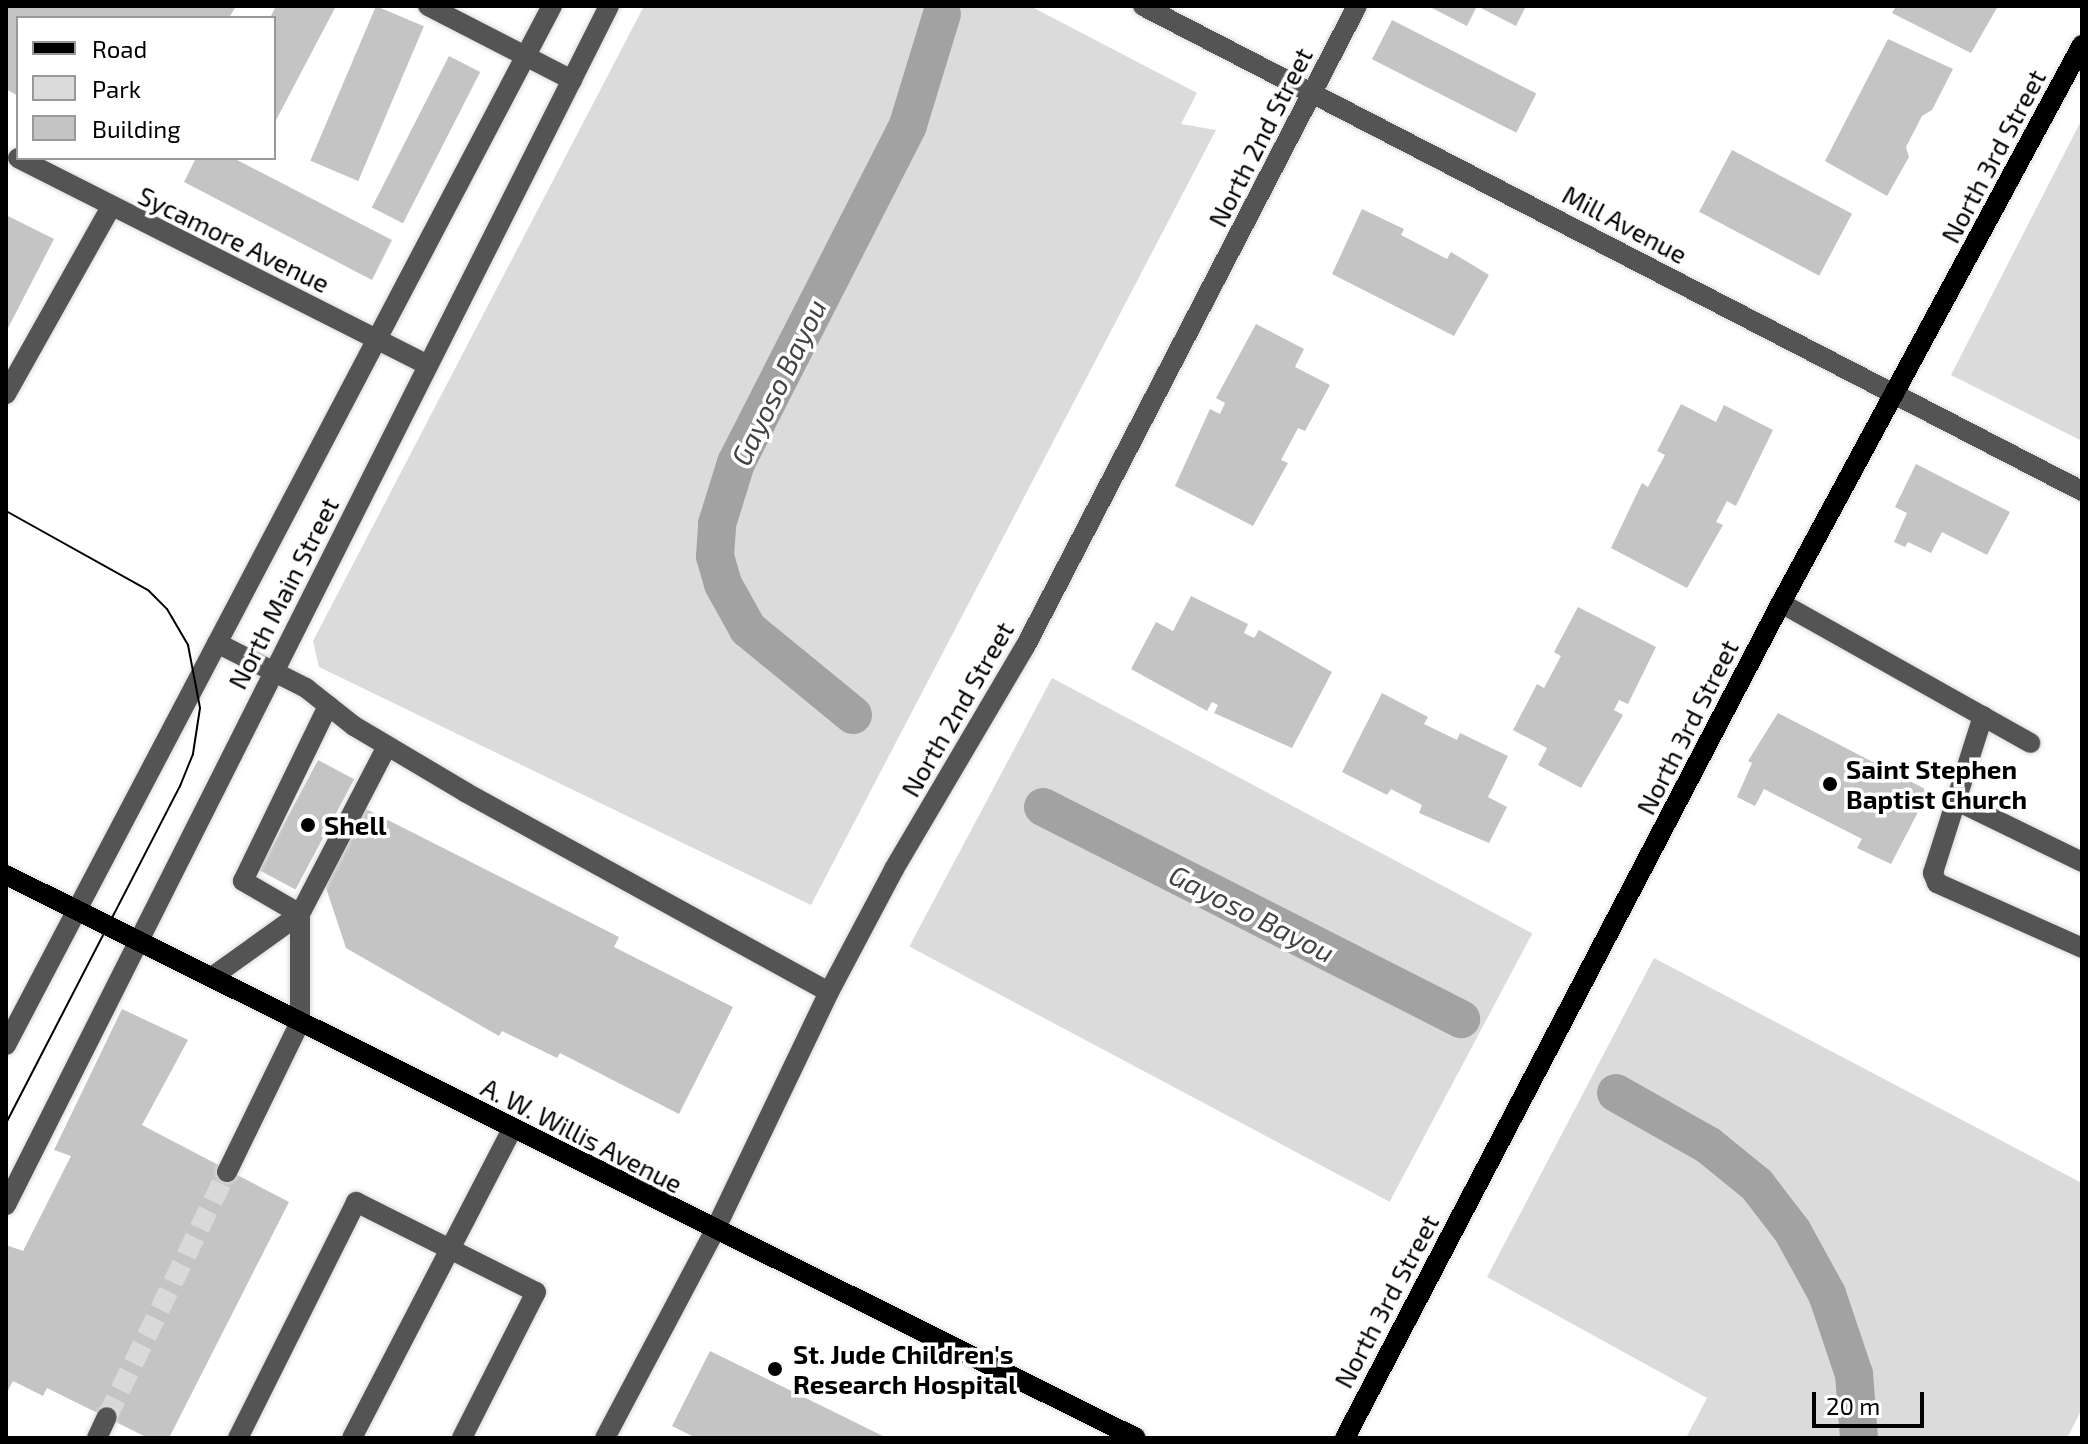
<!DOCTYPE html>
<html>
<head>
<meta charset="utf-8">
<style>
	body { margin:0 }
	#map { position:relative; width:2088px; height:1444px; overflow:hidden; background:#fff; font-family:"Exo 2",sans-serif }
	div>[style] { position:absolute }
	.green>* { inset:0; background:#dbdbdb; transform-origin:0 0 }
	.canal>* { height:38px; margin:-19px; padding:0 19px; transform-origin:19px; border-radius:19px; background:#a2a2a2 }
	.building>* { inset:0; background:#c4c4c4; transform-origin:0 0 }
	.minor-tunnel>* { height:20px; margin-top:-10px; transform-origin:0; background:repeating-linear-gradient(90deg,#d9d9d9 0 20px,transparent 0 30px) }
	.roads { filter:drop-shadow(0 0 2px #dbdbdb) drop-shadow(0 0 2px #dbdbdb) }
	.minor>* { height:20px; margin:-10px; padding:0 10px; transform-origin:10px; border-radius:10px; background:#545454 }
	.major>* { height:20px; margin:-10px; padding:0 10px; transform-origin:10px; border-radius:10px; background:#000 }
	.tram>* { height:2px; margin:-1px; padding:0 1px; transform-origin:1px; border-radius:1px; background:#000 }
	.dots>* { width:22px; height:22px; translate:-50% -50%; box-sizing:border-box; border:4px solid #fff; border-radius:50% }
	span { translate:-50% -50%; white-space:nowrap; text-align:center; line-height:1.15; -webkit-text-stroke:7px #fff; paint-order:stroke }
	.street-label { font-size:26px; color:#000 }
	.poi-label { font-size:26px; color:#000; font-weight:700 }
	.left { translate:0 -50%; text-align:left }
	.water-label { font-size:28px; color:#434343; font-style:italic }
	.frame { position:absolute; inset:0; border:8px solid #000; pointer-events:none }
	.legend { position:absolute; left:16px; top:16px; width:260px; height:144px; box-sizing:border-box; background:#fff; border:2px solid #999; margin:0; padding:10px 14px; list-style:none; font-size:24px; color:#000 }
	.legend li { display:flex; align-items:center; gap:16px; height:40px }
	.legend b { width:40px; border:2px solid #999 }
	.scale { position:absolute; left:1812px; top:1392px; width:112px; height:36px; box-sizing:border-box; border:4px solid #000; border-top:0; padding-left:10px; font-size:24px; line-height:28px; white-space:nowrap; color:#000; -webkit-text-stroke:6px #fff; paint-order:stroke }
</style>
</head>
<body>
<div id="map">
	<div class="green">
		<i style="clip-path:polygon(644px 6px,1030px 6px,1197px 93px,1181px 124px,1216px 130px,811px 905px,319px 667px,313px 641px)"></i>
		<i style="clip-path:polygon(2082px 119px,2082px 441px,1951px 375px)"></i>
		<i style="left:1052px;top:678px;width:544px;height:304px;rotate:28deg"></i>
		<i style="clip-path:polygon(1654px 958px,2082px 1183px,2082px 1409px,2067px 1438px,1686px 1438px,1707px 1398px,1487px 1277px)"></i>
	</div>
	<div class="canal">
		<i style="left:853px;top:715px;width:136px;rotate:-140.7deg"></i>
		<i style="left:748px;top:629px;width:51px;rotate:-119.1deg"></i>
		<i style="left:723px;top:584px;width:29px;rotate:-106deg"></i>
		<i style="left:715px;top:556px;width:32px;rotate:-86deg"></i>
		<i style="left:717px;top:524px;width:64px;rotate:-72.7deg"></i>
		<i style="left:736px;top:463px;width:379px;rotate:-63deg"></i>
		<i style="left:908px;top:125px;width:116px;rotate:-73deg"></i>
		<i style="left:1043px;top:807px;width:469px;rotate:26.9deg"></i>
		<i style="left:1616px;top:1093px;width:106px;rotate:29.5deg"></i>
		<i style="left:1708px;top:1145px;width:63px;rotate:39.2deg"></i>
		<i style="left:1757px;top:1185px;width:59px;rotate:52.5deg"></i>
		<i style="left:1793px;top:1232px;width:71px;rotate:61.3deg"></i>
		<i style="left:1827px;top:1294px;width:84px;rotate:71.4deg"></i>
		<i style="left:1854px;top:1374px;width:64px;rotate:85.5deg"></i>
	</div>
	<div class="building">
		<i style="clip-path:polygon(6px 6px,236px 6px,229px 18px,18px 18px,18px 96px,6px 89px)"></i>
		<i style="clip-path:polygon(276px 6px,336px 6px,274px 124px,270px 18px)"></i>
		<i style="left:376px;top:6px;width:52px;height:168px;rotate:23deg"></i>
		<i style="clip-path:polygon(1428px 6px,1526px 6px,1516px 26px,1477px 6px,1467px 26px)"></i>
		<i style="clip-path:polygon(1896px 6px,1998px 6px,1971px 53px,1892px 13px)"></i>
		<i style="left:1392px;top:20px;width:162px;height:44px;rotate:27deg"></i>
		<i style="clip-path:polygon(1888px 39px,1953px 69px,1932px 110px,1922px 116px,1906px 147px,1909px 157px,1887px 196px,1825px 161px)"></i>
		<i style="left:449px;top:56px;width:35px;height:170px;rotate:27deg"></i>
		<i style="left:1732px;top:150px;width:136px;height:70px;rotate:28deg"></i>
		<i style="clip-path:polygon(196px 158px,233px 158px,392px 240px,372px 280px,184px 182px)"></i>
		<i style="clip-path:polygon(1362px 209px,1404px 229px,1401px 235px,1447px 259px,1451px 252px,1489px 275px,1454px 336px,1332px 274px)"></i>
		<i style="clip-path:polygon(6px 215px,54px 239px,6px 332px)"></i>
		<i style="clip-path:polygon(1256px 324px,1304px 349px,1295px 367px,1330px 385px,1305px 431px,1298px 428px,1281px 460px,1288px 463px,1253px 526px,1175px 486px,1210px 409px,1220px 414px,1225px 403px,1216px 398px)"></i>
		<i style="clip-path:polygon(1681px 404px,1716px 422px,1724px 405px,1773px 430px,1736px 506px,1727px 501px,1716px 522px,1723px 525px,1687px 588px,1611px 548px,1642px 483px,1648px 487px,1665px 455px,1657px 451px)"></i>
		<i style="clip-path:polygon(1916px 464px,2010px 512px,1987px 555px,1942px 532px,1931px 553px,1908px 542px,1905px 547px,1894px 542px,1907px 513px,1895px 507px)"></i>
		<i style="clip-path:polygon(1191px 596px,1248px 624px,1244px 633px,1254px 638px,1259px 630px,1332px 672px,1292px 748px,1214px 713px,1218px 705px,1212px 702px,1207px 711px,1131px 669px,1156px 622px,1173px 631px)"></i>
		<i style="clip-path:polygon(1578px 607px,1656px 647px,1628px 704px,1619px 700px,1614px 710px,1623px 715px,1581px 788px,1538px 765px,1547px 748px,1513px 730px,1537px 684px,1544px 688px,1561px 656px,1554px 652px)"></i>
		<i style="clip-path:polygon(1382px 693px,1428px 717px,1424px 724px,1457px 740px,1460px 733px,1508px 756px,1488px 797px,1507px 807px,1489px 843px,1419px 813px,1422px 805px,1391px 789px,1387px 795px,1342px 772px)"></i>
		<i style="clip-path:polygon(1778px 713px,1929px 791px,1891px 864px,1857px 848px,1862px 839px,1764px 789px,1755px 806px,1737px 797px,1752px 763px,1748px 761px)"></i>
		<i style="left:318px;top:760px;width:41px;height:125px;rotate:28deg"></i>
		<i style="clip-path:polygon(364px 808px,619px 937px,614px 947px,733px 1007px,679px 1114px,560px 1053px,557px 1058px,502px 1031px,499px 1036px,346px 948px,325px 885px)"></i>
		<i style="clip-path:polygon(122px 1009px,188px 1040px,142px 1125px,289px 1202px,169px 1438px,148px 1438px,47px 1388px,43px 1396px,13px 1381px,6px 1394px,6px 1245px,23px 1251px,71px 1156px,54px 1150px)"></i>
		<i style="clip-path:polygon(710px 1351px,887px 1438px,696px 1438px,672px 1426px)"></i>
	</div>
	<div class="minor-tunnel">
		<i style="left:107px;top:1417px;width:273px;rotate:-63.9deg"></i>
	</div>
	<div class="roads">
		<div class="minor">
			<i style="left:428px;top:6px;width:162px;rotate:27.2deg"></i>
			<i style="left:1143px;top:6px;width:1057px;rotate:27.32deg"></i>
			<i style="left:18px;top:158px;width:459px;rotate:26.8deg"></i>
			<i style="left:6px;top:394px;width:214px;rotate:-60.7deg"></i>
			<i style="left:1781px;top:603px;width:286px;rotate:29.3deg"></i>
			<i style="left:217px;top:643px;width:100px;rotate:26.8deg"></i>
			<i style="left:306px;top:688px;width:61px;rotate:38.4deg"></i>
			<i style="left:354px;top:726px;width:129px;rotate:30.7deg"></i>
			<i style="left:465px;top:792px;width:415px;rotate:28.8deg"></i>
			<i style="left:1983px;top:716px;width:165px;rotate:107.7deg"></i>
			<i style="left:1933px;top:873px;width:11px;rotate:68deg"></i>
			<i style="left:1937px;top:883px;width:159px;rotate:24.1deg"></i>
			<i style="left:1953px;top:799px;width:144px;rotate:26deg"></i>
			<i style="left:300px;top:914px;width:66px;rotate:-149.9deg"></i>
			<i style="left:243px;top:881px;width:195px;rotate:-64.1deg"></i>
			<i style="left:212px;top:977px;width:108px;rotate:-35.6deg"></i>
			<i style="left:300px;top:914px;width:189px;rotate:-62.6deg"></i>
			<i style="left:6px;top:1045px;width:1174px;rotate:-62.28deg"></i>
			<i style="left:227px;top:1172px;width:167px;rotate:-64deg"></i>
			<i style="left:300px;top:1022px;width:108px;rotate:-90deg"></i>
			<i style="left:6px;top:1205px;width:1342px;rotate:-63.3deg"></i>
			<i style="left:97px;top:1438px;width:23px;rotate:-65deg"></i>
			<i style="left:238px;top:1438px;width:264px;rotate:-63.4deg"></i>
			<i style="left:356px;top:1202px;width:201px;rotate:26.6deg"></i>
			<i style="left:536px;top:1292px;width:164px;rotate:116.9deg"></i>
			<i style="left:352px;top:1438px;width:348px;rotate:-62.6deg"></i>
			<i style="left:605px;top:1438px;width:233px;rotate:-62.1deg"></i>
			<i style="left:714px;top:1232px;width:266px;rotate:-64.4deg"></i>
			<i style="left:829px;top:992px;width:139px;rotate:-62.1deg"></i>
			<i style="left:894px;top:869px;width:258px;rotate:-59.5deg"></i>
			<i style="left:1025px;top:647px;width:722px;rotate:-62.62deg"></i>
		</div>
		<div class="major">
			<i style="left:6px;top:875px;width:1262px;rotate:26.48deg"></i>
			<i style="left:1345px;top:1438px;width:942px;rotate:-62.43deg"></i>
			<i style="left:1781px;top:603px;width:634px;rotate:-61.66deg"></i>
		</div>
	</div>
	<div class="tram">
		<i style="left:6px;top:511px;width:162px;rotate:29.1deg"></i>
		<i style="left:148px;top:590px;width:27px;rotate:45deg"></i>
		<i style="left:167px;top:609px;width:42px;rotate:59.7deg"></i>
		<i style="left:188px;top:645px;width:64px;rotate:79.2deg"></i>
		<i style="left:200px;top:708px;width:47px;rotate:98.7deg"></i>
		<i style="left:193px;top:754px;width:35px;rotate:112deg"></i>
		<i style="left:180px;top:786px;width:379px;rotate:117.3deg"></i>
	</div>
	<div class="dots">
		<i style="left:1830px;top:784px;background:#000"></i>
		<i style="left:308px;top:825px;background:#000"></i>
		<i style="left:775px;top:1369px;background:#000"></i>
	</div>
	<div class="street-label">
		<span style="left:1260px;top:137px;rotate:-63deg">North 2nd Street</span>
		<span style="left:1993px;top:156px;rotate:-62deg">North 3rd Street</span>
		<span style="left:1625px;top:224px;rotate:28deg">Mill Avenue</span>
		<span style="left:234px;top:239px;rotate:26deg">Sycamore Avenue</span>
		<span style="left:283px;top:593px;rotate:-63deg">North Main Street</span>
		<span style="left:957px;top:709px;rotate:-60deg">North 2nd Street</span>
		<span style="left:1687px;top:727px;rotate:-63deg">North 3rd Street</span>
		<span style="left:582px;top:1135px;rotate:27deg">A. W. Willis Avenue</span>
		<span style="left:1386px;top:1301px;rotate:-62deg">North 3rd Street</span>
	</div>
	<div class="poi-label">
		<span class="left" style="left:1846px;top:784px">Saint Stephen<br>Baptist Church</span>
		<span class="left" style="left:324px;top:825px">Shell</span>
		<span class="left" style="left:793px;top:1369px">St. Jude Children's<br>Research Hospital</span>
	</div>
	<div class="water-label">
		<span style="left:778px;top:382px;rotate:-64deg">Gayoso Bayou</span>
		<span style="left:1252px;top:913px;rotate:27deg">Gayoso Bayou</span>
	</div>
	<div class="frame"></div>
	<ul class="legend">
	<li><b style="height:10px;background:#000"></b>Road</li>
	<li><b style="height:22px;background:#dbdbdb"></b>Park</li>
	<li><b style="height:22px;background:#c4c4c4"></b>Building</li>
	</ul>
	<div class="scale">20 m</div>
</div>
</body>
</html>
